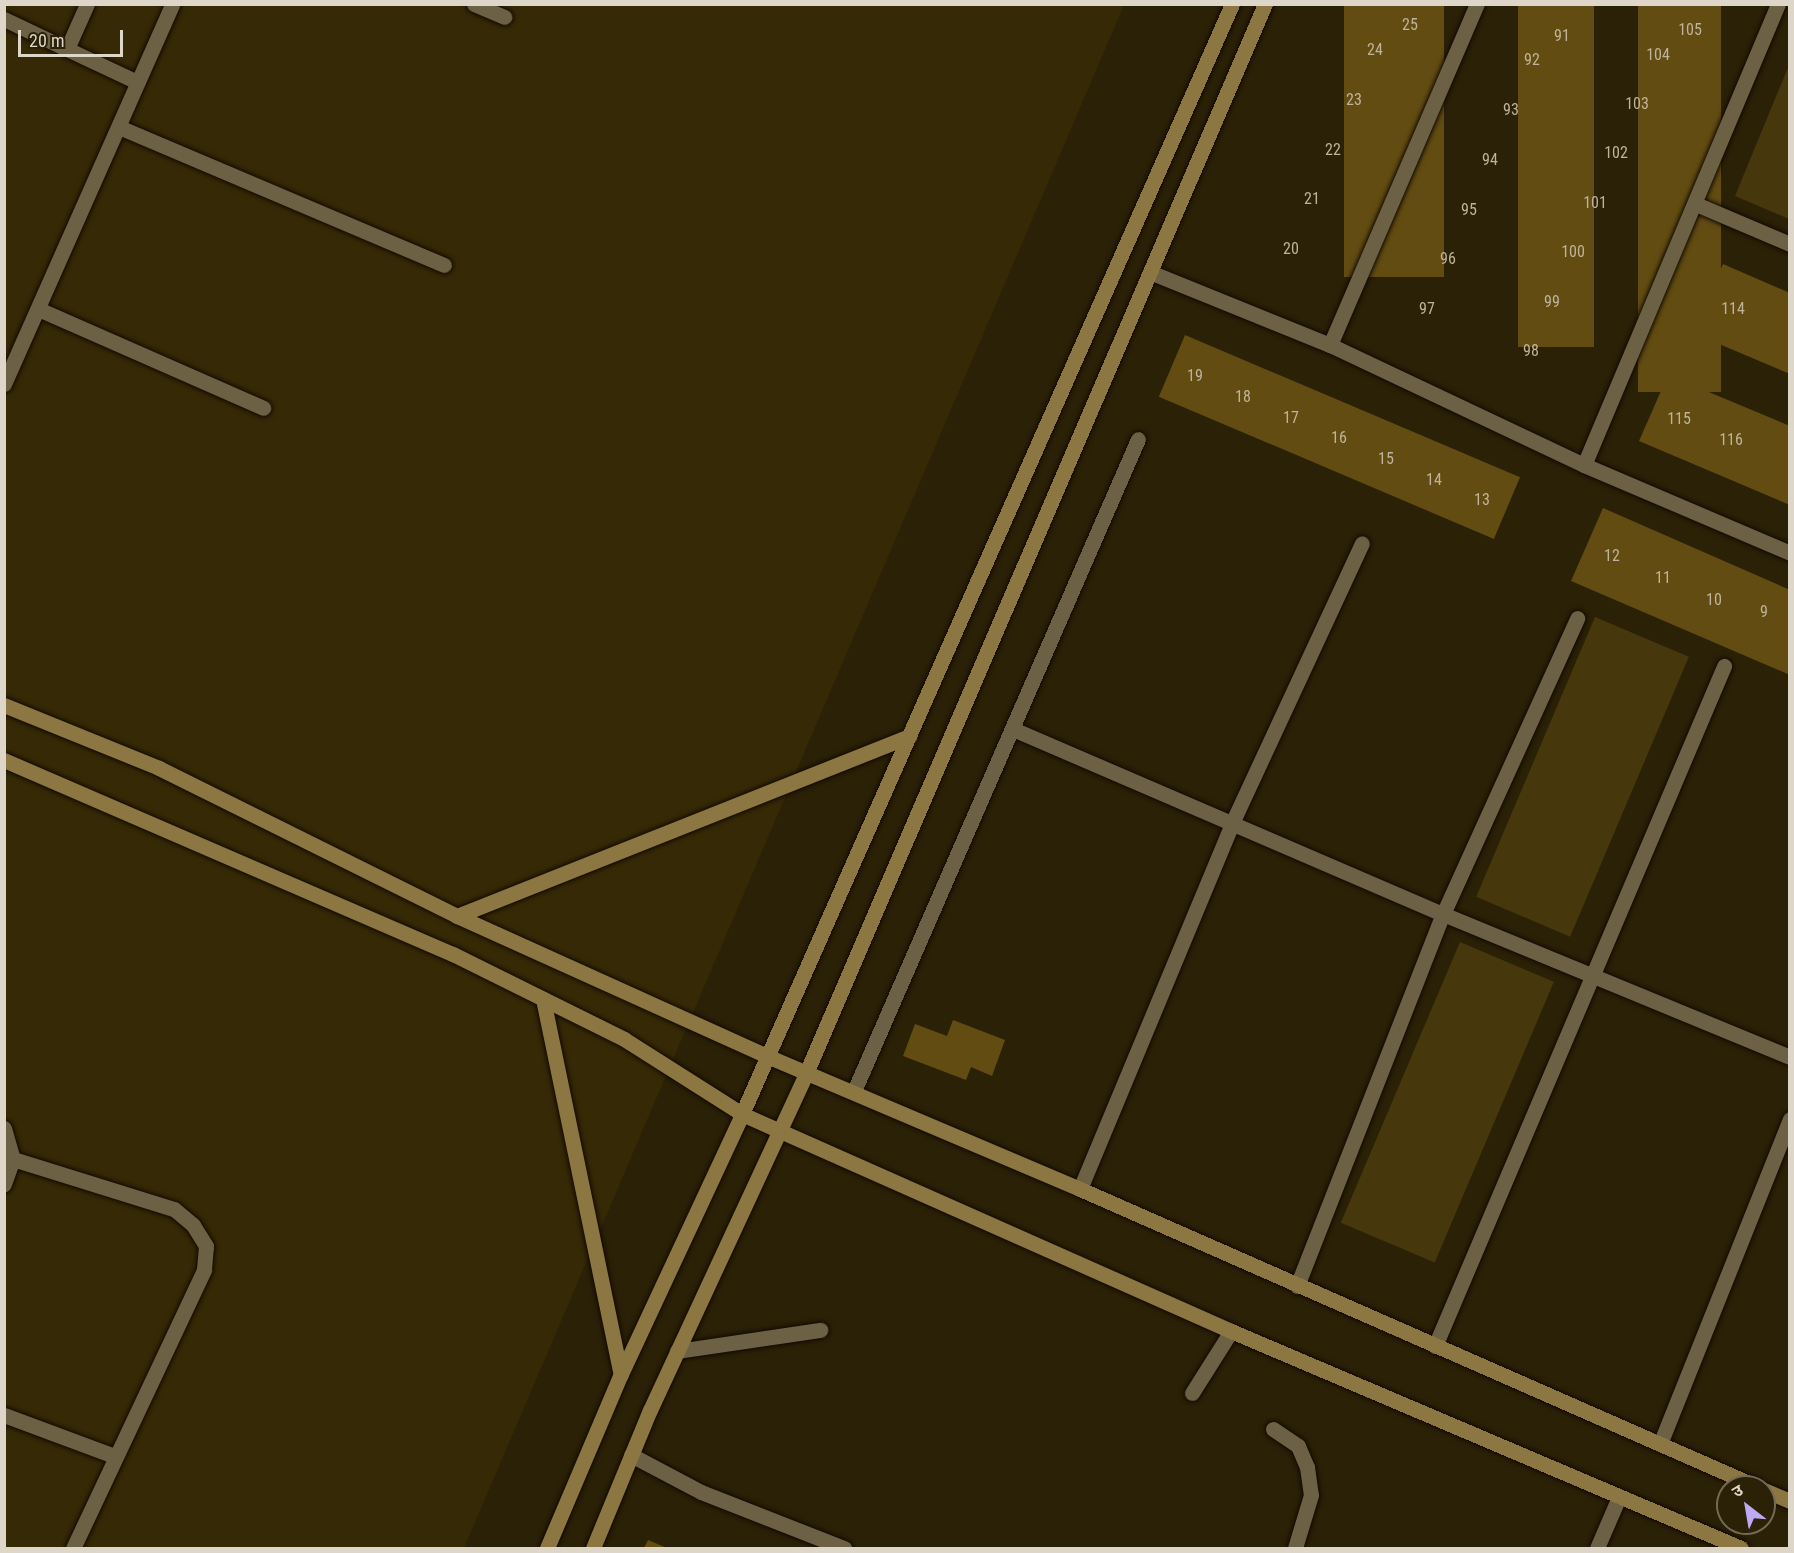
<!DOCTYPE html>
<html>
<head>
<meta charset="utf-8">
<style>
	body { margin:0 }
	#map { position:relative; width:1794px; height:1553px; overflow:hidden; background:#2b2107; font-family:"Roboto Condensed","Noto Sans Devanagari",sans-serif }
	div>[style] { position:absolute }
	.built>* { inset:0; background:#362906 }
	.green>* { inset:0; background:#47370d; transform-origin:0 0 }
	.building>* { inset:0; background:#624c12; transform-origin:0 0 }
	.roads { filter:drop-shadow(0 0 2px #130a00) drop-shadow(0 0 2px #130a00) }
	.lane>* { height:15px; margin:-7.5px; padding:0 7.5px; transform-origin:7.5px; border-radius:7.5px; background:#6c6045 }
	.street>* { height:15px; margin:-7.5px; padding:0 7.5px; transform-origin:7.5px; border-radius:7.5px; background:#6c6045 }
	.secondary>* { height:15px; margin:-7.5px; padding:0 7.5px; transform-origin:7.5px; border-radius:7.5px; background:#8c7642 }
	span { translate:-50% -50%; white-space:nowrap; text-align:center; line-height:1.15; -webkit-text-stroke:6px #2b2107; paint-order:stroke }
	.number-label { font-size:16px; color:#bfb49b }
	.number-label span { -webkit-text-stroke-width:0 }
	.frame { position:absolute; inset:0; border:6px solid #ded7c9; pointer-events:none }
	.north { position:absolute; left:1716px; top:1475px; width:60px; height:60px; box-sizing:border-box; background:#2b2107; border:2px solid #736a55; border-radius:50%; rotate:329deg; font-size:16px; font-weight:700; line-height:24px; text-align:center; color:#ded7c9 }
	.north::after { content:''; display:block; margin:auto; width:21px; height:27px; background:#bea9f4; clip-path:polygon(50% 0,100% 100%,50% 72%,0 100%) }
	.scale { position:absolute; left:18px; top:30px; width:105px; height:27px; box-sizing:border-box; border:3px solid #ded7c9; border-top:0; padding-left:8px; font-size:18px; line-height:21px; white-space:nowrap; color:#ded7c9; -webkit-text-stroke:4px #2b2107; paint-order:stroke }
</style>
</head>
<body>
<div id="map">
	<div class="built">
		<i style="clip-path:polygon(5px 5px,1124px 5px,464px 1548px,5px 1548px)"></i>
	</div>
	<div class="green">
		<i style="clip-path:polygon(1789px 65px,1789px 219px,1735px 196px)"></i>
		<i style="left:1595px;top:617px;width:102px;height:304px;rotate:23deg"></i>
		<i style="left:1460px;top:942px;width:102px;height:305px;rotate:23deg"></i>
	</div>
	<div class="building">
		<i style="left:1344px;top:4px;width:100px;height:273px"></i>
		<i style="left:1518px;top:4px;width:76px;height:343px"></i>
		<i style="left:1638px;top:4px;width:83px;height:388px"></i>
		<i style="clip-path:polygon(1723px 264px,1790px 293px,1790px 374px,1693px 333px)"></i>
		<i style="left:1185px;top:335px;width:364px;height:67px;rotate:23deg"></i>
		<i style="clip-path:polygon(1668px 375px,1790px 426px,1790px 505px,1639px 441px)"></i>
		<i style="clip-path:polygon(1603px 508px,1790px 590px,1790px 675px,1571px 581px)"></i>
		<i style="clip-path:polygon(953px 1020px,1005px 1040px,992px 1076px,971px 1067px,966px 1080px,903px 1056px,915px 1024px,947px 1036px)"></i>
		<i style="clip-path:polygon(648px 1540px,667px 1548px,644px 1548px)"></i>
	</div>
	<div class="roads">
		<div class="lane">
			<i style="left:87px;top:4px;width:49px;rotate:114deg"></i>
			<i style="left:67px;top:49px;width:77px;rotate:25.2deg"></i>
			<i style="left:474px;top:4px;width:33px;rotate:23deg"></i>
			<i style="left:4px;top:19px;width:70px;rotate:25.5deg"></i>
			<i style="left:119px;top:127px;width:353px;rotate:23deg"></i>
			<i style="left:38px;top:309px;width:246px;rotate:23.7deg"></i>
			<i style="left:4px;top:1128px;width:32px;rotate:74deg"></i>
			<i style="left:13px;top:1159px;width:27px;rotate:110deg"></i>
			<i style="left:13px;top:1159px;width:169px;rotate:17.3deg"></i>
			<i style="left:174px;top:1209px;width:25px;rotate:40deg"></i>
			<i style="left:193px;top:1225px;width:25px;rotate:58deg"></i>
			<i style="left:206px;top:1246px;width:24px;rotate:95deg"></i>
			<i style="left:204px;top:1270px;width:307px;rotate:115.2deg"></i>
			<i style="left:677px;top:1351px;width:145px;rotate:-8.4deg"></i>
			<i style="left:1192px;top:1393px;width:73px;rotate:-57.8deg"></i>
			<i style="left:4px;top:1415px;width:117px;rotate:20.4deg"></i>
			<i style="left:1273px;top:1429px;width:30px;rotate:34deg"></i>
			<i style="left:1298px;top:1446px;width:23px;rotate:67deg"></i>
			<i style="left:1307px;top:1467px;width:28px;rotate:82deg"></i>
			<i style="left:1311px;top:1495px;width:55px;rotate:106.8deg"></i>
		</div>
		<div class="street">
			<i style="left:1696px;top:204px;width:102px;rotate:23.1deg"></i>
			<i style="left:1150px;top:272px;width:194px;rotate:22.1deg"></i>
			<i style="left:1330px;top:345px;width:281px;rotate:25.3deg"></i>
			<i style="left:1584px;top:465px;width:224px;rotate:23.1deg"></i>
			<i style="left:1330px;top:345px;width:371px;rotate:-66.7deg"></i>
			<i style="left:4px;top:384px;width:415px;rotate:-66.1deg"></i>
			<i style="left:1584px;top:465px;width:500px;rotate:-67.18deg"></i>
			<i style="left:1013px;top:729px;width:468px;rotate:23.3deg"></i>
			<i style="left:1443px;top:914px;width:375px;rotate:22.4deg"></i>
			<i style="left:854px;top:1091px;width:711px;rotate:-66.46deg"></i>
			<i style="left:1080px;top:1189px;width:399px;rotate:-67.4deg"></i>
			<i style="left:1233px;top:821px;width:306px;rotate:-65.1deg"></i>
			<i style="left:1297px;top:1286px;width:400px;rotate:-68.6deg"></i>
			<i style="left:1443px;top:914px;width:325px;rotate:-65.6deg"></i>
			<i style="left:1435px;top:1346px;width:739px;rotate:-66.97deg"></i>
			<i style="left:1660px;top:1444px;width:350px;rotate:-68.2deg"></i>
			<i style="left:631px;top:1455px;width:79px;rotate:27.9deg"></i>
			<i style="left:701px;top:1492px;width:154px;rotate:21.4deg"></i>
			<i style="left:1597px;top:1548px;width:56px;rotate:-66.7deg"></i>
		</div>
		<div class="secondary">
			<i style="left:4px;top:705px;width:167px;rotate:22.1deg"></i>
			<i style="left:159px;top:768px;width:333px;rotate:26.4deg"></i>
			<i style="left:457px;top:916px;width:340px;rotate:24.3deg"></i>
			<i style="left:767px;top:1056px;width:340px;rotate:23deg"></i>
			<i style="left:1080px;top:1189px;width:741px;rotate:23.73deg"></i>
			<i style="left:4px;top:760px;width:489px;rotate:23.4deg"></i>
			<i style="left:453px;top:954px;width:191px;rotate:26.4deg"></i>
			<i style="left:624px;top:1039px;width:140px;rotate:32.4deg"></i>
			<i style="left:742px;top:1114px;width:42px;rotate:24.1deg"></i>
			<i style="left:780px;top:1131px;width:493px;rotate:23.9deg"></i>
			<i style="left:1231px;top:1331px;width:554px;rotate:23.05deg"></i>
			<i style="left:457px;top:916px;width:487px;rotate:-21.7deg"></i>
			<i style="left:543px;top:999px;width:383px;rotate:78.3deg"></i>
			<i style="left:1764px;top:1490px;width:28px;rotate:23deg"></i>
			<i style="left:547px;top:1548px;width:189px;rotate:-67deg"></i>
			<i style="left:621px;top:1374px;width:287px;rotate:-65deg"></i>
			<i style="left:742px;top:1114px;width:1213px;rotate:-66.18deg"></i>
			<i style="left:593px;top:1548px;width:149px;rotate:-67.6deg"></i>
			<i style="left:650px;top:1410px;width:374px;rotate:-65.1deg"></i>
			<i style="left:807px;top:1071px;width:1161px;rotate:-66.77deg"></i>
		</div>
	</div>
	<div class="number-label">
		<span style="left:1410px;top:25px">25</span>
		<span style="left:1690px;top:30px">105</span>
		<span style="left:1562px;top:36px">91</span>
		<span style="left:1375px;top:50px">24</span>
		<span style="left:1658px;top:55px">104</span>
		<span style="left:1532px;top:60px">92</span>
		<span style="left:1354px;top:100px">23</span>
		<span style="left:1637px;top:104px">103</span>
		<span style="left:1511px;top:110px">93</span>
		<span style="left:1333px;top:150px">22</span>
		<span style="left:1616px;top:153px">102</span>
		<span style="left:1490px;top:160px">94</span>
		<span style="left:1312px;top:199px">21</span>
		<span style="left:1595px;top:203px">101</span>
		<span style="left:1469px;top:210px">95</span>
		<span style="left:1291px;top:249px">20</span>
		<span style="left:1573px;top:252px">100</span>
		<span style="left:1448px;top:259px">96</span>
		<span style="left:1552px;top:302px">99</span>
		<span style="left:1427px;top:309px">97</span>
		<span style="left:1733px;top:309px">114</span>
		<span style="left:1531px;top:351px">98</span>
		<span style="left:1195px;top:376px">19</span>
		<span style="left:1243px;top:397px">18</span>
		<span style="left:1291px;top:418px">17</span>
		<span style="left:1679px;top:419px">115</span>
		<span style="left:1339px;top:438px">16</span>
		<span style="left:1731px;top:440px">116</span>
		<span style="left:1386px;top:459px">15</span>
		<span style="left:1434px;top:480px">14</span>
		<span style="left:1482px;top:500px">13</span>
		<span style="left:1612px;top:556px">12</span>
		<span style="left:1663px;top:578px">11</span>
		<span style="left:1714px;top:600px">10</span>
		<span style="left:1764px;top:612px">9</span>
	</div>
	<div class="frame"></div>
	<div class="north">उ</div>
	<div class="scale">20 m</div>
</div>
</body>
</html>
